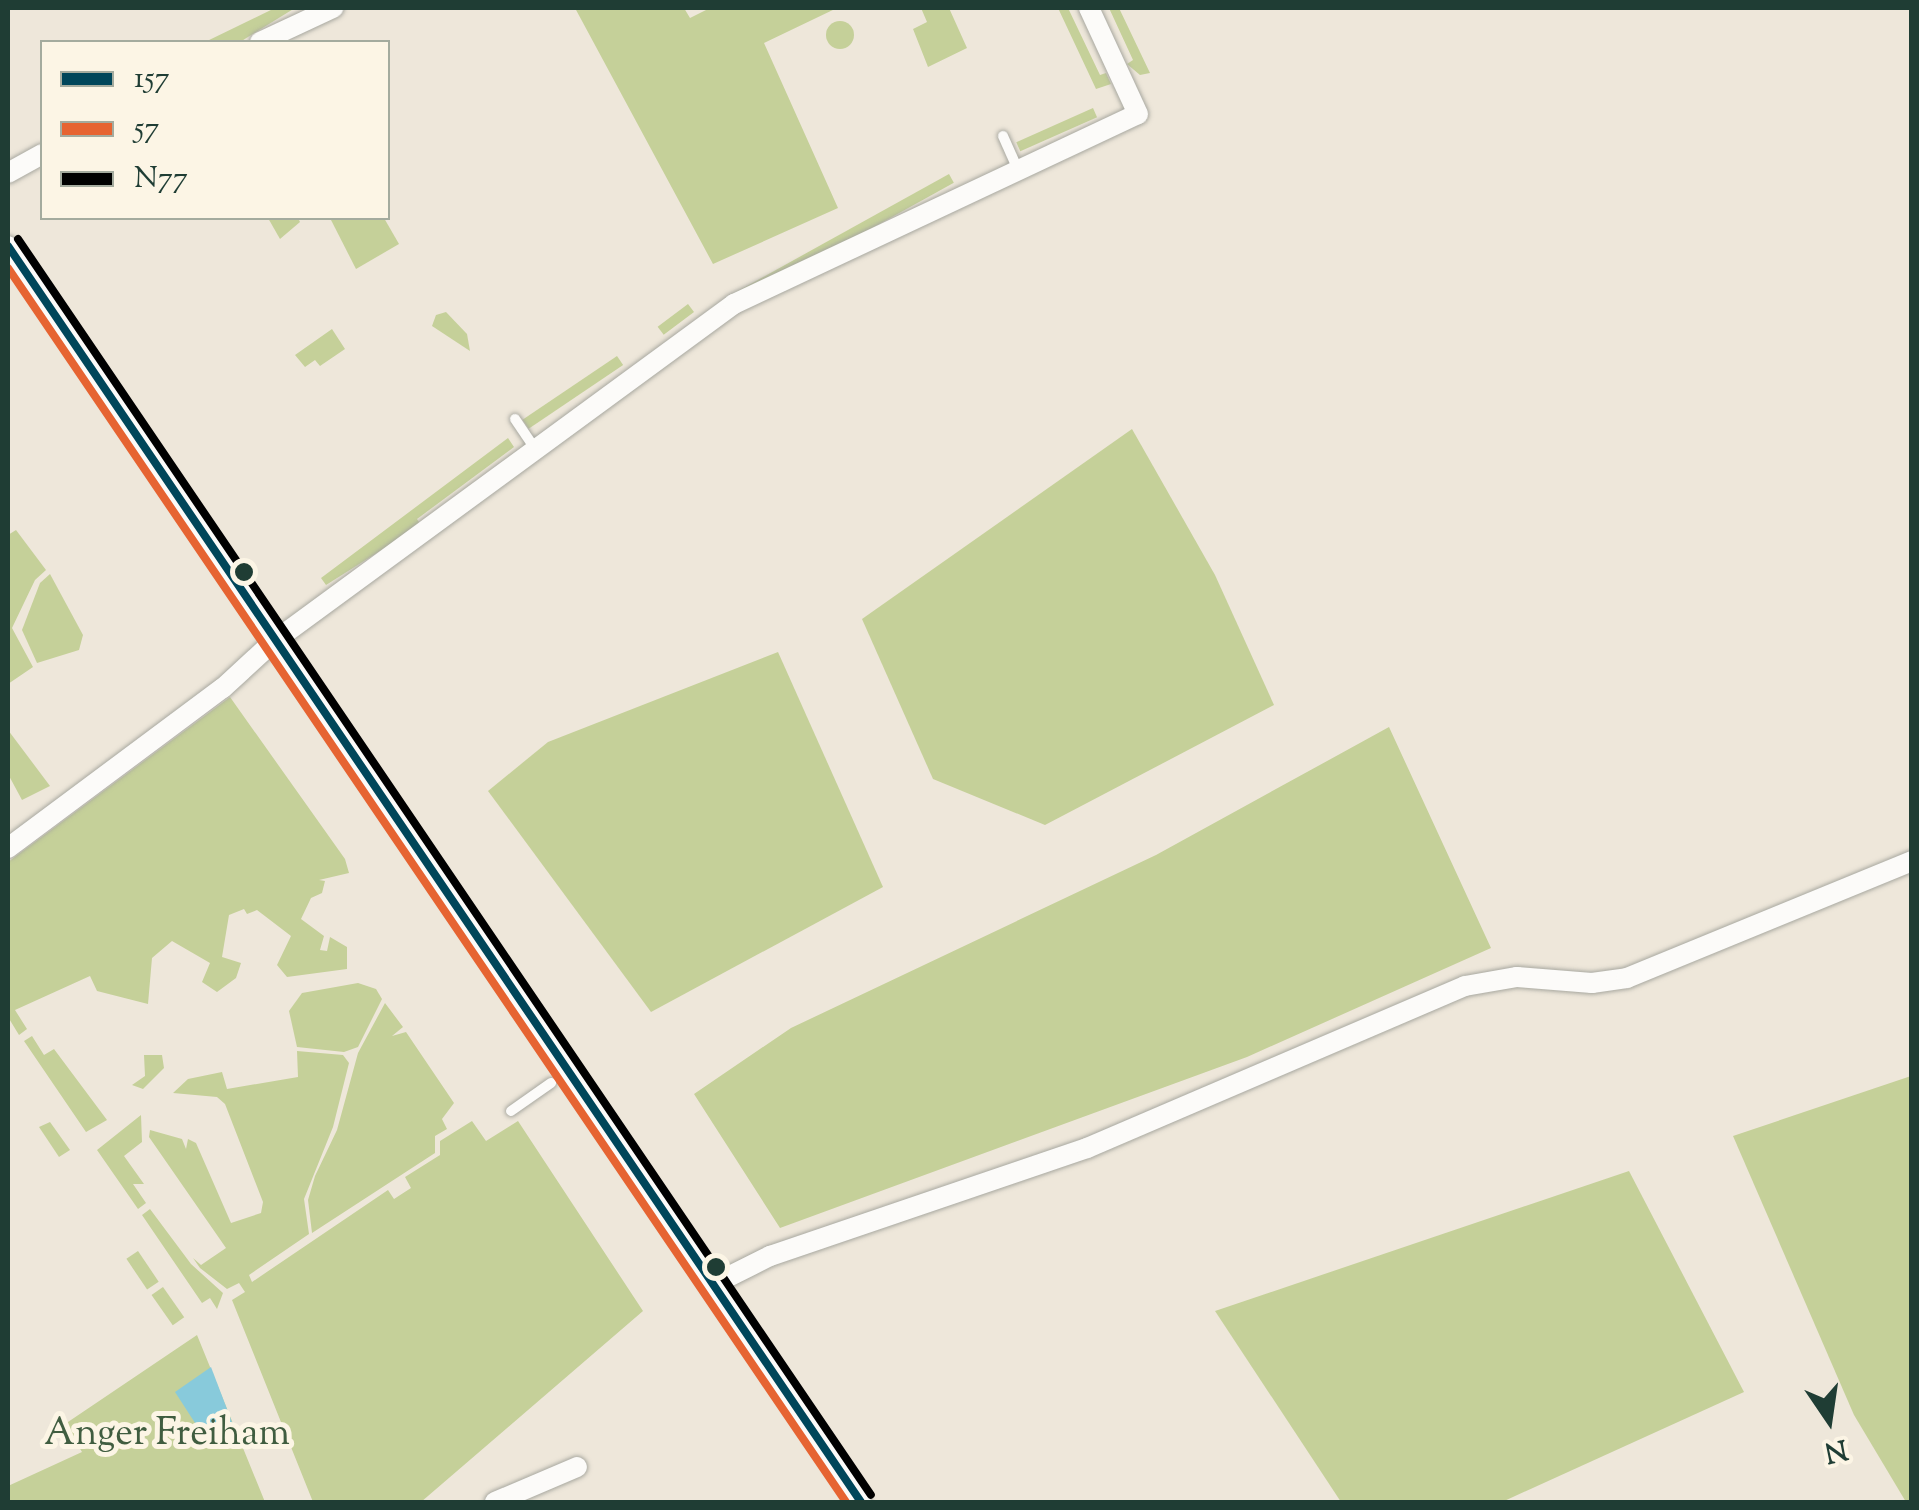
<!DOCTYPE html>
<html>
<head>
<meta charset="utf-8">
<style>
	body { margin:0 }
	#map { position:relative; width:1919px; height:1510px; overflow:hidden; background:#eee7da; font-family:"Sorts Mill Goudy",serif }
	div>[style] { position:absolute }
	.green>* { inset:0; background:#c5d099; transform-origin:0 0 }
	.round { border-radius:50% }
	.water>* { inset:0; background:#88cadb }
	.roads { filter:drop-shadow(0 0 2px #a8a8a0) drop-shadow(0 0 2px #a8a8a0) }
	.lane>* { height:10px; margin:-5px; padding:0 5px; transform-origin:5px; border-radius:5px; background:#fcfbf9 }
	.street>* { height:20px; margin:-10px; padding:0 10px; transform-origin:10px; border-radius:10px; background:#fcfbf9 }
	.bus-1>* { height:8px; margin:-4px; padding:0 4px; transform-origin:4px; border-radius:4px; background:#00465a }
	.bus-2>* { height:8px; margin:-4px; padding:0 4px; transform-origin:4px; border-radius:4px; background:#e66432 }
	.bus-3>* { height:8px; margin:-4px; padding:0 4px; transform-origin:4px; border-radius:4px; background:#000 }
	.dots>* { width:28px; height:28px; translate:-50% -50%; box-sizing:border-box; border:5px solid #fcf5e5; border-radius:50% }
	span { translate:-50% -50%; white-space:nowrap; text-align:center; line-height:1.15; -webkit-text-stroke:10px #fcf5e5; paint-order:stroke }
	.park-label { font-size:38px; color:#405d40 }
	.frame { position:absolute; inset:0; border:10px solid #1f3d34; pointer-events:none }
	.legend { position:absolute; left:40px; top:40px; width:350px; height:180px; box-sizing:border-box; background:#fcf5e5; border:2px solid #a4ab9e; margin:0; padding:12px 18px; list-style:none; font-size:30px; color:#1f3d34 }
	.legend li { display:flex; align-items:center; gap:20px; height:50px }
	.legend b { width:50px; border:2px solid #a4ab9e }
	.north { position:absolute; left:1779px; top:1370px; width:100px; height:100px; -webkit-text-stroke:8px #fcf5e5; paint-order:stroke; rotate:167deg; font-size:28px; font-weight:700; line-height:40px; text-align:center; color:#1f3d34 }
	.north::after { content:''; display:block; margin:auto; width:35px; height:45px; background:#1f3d34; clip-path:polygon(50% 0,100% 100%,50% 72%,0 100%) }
</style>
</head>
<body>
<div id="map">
	<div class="green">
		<i style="clip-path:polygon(275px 8px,295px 8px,240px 42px,205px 42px)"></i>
		<i style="clip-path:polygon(575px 8px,684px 8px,690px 18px,710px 8px,837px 8px,764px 43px,838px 208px,713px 264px)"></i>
		<i style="clip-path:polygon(921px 8px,949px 8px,967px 48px,928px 67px,913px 29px,927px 22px)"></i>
		<i style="clip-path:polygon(1058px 8px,1068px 8px,1100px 75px,1106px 73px,1111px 84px,1096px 89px)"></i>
		<i style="clip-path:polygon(1109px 8px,1119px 8px,1150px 73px,1140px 75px,1127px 64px,1133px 60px)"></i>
		<i class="round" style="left:826px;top:21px;width:28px;height:28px"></i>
		<i style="left:1093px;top:108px;width:10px;height:84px;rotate:66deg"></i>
		<i style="left:949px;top:174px;width:10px;height:256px;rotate:61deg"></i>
		<i style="clip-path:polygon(268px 218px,298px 218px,300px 222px,280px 239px)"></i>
		<i style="clip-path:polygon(330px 218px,384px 218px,399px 244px,356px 269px)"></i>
		<i style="left:688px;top:304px;width:10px;height:38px;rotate:53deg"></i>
		<i style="clip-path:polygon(446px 312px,467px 334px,470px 351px,432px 326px,436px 315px)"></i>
		<i style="clip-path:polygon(332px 329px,345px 349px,320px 366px,315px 360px,305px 367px,295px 355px)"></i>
		<i style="left:617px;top:356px;width:11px;height:114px;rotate:56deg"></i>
		<i style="clip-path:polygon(1132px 429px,1215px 575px,1274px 705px,1045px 825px,933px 779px,862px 619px)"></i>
		<i style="clip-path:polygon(508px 438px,514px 447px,417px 519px,421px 525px,326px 585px,321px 578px)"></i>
		<i style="clip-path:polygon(16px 530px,46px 570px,35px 580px,12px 628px,33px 667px,8px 684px,8px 535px)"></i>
		<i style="clip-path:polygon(50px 574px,83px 635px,79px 650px,37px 663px,22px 630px,40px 583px)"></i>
		<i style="clip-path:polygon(778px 652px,883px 887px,651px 1012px,488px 791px,548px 742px)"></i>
		<i style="clip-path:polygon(230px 697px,345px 859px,349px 873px,319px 880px,325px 881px,322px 893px,311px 898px,301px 919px,324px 936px,320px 950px,327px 951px,330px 937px,347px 947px,347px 969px,287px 977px,277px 965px,291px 936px,257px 910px,247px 914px,244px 909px,229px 915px,222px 957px,241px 963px,236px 978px,217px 992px,202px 982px,210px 963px,172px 941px,152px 958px,148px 1004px,97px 991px,90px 976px,15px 1010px,27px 1029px,19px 1035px,8px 1017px,8px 862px)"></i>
		<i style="clip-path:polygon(1389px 727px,1491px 948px,1247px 1057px,780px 1228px,694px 1094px,791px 1028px,1156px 855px)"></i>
		<i style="clip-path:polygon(8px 730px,50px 786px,22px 800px,8px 774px)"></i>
		<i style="clip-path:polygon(358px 983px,376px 989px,382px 999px,358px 1047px,344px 1052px,297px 1047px,289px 1011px,302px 993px)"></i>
		<i style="clip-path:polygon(385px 1003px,403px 1027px,392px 1036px,406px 1032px,454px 1103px,442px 1119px,447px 1129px,435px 1136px,435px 1153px,312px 1233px,308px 1200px,315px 1176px,337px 1130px,358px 1053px)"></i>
		<i style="clip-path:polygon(32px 1036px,44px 1055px,54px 1049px,107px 1120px,86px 1132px,24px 1041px)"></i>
		<i style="clip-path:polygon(297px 1051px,343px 1055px,349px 1063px,333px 1127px,304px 1199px,309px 1234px,249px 1275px,252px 1282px,388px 1190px,394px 1199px,411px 1188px,405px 1177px,440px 1155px,440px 1141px,472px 1121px,486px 1141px,518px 1121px,643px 1311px,421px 1502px,313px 1502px,232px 1300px,245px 1292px,239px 1283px,227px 1289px,200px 1268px,193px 1258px,201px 1265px,226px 1248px,149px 1137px,150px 1130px,182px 1139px,186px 1149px,188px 1139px,196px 1143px,231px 1223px,261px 1213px,263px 1202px,225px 1104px,217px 1097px,173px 1093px,188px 1079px,222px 1072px,227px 1089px,298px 1077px)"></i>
		<i style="clip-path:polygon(144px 1055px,162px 1055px,164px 1068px,143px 1089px,132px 1085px,145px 1076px)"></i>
		<i style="clip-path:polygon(1911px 1076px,1912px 1502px,1906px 1502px,1854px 1415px,1733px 1136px)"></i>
		<i style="clip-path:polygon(141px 1115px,142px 1142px,124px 1156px,144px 1184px,133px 1184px,146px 1203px,138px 1209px,97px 1150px)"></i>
		<i style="clip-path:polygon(50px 1122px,70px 1150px,59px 1157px,39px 1127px)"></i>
		<i style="clip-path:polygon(1629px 1171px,1744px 1392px,1502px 1502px,1341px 1502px,1215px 1311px)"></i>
		<i style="clip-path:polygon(150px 1209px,191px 1264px,223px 1293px,217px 1309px,210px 1298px,202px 1303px,142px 1215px)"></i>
		<i style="left:138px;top:1251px;width:37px;height:14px;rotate:56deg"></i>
		<i style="left:163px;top:1287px;width:37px;height:14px;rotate:55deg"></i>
		<i style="clip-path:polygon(197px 1335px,265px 1502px,8px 1502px,8px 1486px,82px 1452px,65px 1424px)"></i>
	</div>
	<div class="water">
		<i style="clip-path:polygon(211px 1367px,235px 1430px,208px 1443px,175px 1392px)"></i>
	</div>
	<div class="roads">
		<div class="lane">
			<i style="left:1003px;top:136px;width:37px;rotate:66deg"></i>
			<i style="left:515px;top:419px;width:36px;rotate:56deg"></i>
			<i style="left:511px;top:1111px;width:49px;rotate:-35deg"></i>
		</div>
		<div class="street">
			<i style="left:260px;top:42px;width:81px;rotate:-25deg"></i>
			<i style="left:8px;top:173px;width:39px;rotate:-29deg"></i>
			<i style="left:8px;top:246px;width:1518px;rotate:55.82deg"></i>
			<i style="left:8px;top:848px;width:268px;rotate:-36.7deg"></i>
			<i style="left:223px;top:688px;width:68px;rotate:-42.6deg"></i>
			<i style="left:273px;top:642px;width:572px;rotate:-36.25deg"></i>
			<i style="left:734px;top:304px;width:446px;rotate:-25.2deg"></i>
			<i style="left:1138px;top:114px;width:117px;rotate:-114.8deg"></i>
			<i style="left:712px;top:1285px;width:65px;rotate:-26.6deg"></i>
			<i style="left:770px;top:1256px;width:335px;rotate:-18.8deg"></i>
			<i style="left:1087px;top:1148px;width:411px;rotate:-23.2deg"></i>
			<i style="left:1465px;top:986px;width:53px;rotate:-9.8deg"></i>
			<i style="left:1517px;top:977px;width:75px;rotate:4.6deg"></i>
			<i style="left:1592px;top:983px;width:35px;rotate:-8deg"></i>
			<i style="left:1627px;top:978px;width:308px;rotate:-22.3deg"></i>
			<i style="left:495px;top:1502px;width:89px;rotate:-23.1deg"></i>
		</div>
	</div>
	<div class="bus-1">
		<i style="left:8px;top:246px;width:1518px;rotate:55.82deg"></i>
	</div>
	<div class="bus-2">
		<i style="left:8px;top:268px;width:1492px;rotate:55.82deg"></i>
	</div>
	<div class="bus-3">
		<i style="left:18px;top:239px;width:1518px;rotate:55.82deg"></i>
	</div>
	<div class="dots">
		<i style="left:244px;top:572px;background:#1f3d34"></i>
		<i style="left:716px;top:1267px;background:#1f3d34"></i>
	</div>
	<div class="park-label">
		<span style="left:167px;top:1436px">Anger Freiham</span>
	</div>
	<div class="frame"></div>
	<ul class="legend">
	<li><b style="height:12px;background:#00465a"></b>157</li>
	<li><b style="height:12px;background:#e66432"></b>57</li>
	<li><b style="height:12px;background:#000"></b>N77</li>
	</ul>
	<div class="north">N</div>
</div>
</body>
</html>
